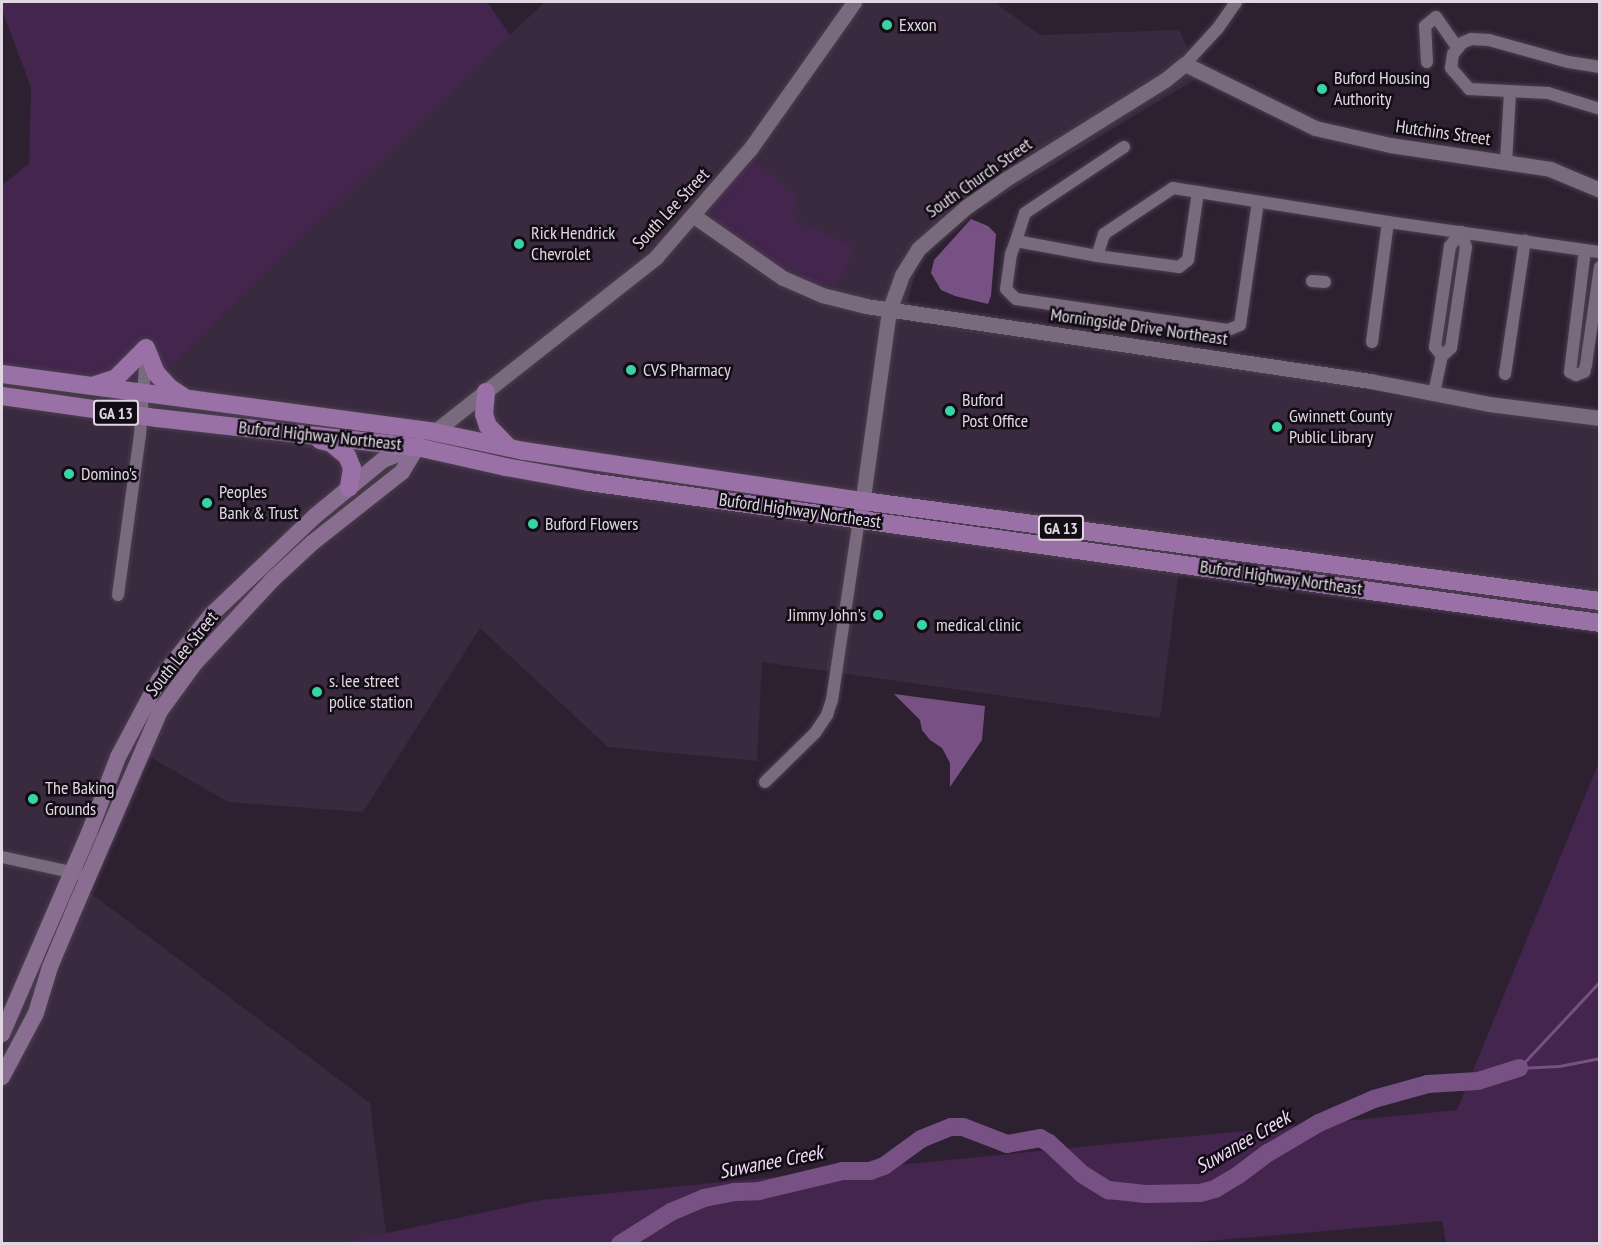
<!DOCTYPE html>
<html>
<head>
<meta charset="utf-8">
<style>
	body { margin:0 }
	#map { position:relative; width:1601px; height:1245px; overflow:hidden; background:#2d2031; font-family:"PT Sans Narrow",sans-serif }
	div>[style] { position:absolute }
	.built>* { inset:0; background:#3a2a3f }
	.green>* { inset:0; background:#44254d }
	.water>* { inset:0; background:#775183 }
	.stream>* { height:3px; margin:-1.5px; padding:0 1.5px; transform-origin:1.5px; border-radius:1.5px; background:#775183 }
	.river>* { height:18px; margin:-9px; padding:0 9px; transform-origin:9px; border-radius:9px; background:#775183 }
	.roads { filter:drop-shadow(0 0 2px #4a3f4e) drop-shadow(0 0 2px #4a3f4e) }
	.minor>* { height:12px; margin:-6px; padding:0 6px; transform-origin:6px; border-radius:6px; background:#796a7e }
	.tertiary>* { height:15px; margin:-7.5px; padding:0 7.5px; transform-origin:7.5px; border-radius:7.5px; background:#796a7e }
	.secondary>* { height:16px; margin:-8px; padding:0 8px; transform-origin:8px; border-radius:8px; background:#896e92 }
	.primary>* { height:18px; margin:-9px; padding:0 9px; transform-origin:9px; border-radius:9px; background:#9971a6 }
	.dots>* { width:16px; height:16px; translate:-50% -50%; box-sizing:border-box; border:3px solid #120c14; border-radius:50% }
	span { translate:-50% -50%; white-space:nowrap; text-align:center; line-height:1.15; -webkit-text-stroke:5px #120c14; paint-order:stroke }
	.shield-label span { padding:2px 4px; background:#120c14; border:2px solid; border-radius:4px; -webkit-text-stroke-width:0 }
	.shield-label { font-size:16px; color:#e0d7e3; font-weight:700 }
	.poi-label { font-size:18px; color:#e0d7e3 }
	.left { translate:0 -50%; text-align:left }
	.right { translate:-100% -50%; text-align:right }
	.street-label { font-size:18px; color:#e0d7e3 }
	.water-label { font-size:20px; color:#f2dbf9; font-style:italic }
	.frame { position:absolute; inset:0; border:3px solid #e0d7e3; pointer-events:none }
</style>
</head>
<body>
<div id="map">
	<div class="built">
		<i style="clip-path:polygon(545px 2px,994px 2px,1040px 35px,1179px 30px,1201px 76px,922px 243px,903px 323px,1284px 367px,1367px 392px,1599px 423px,1599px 619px,1282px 564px,1181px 555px,1160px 718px,762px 662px,757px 761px,608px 747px,480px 628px,363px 812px,228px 802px,135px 748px,89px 833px,73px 880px,370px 1103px,386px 1234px,340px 1244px,2px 1243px,2px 376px,408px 131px)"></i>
	</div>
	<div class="green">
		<i style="clip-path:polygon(2px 2px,487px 2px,510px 35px,138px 396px,2px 376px,2px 185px,29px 164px,31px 87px,2px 10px)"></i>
		<i style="clip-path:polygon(754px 160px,798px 197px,793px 206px,795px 222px,806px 223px,808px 229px,812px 227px,851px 246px,850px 260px,835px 287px,809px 279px,777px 264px,714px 220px,712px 205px,748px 161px)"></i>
		<i style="clip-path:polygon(1294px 566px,1562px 605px,1562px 607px,1530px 607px,1266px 569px,1266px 567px)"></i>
		<i style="clip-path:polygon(1599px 762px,1599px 1243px,1446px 1243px,1442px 1221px,1172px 1244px,340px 1243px,541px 1200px,1457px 1110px)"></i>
	</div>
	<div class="water">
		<i style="clip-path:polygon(971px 219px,988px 226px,996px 234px,991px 296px,988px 304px,955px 296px,941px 290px,931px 273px,934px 260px)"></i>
		<i style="clip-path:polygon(894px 694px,985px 706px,982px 740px,950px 787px,950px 763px,942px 748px,930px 740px,922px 730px,920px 720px)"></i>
	</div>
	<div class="stream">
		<i style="left:1519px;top:1068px;width:119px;rotate:-47deg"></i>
		<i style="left:1519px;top:1068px;width:40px;rotate:-2.9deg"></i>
		<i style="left:1559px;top:1066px;width:42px;rotate:-11deg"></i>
	</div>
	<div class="river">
		<i style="left:620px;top:1244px;width:60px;rotate:-32.1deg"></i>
		<i style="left:671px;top:1212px;width:36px;rotate:-23deg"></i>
		<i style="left:704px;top:1198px;width:32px;rotate:-11deg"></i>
		<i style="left:735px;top:1192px;width:24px;rotate:-2deg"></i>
		<i style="left:759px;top:1191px;width:85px;rotate:-13.5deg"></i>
		<i style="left:842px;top:1171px;width:28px"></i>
		<i style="left:870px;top:1171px;width:15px;rotate:-20deg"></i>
		<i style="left:884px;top:1166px;width:46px;rotate:-36.1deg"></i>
		<i style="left:921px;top:1139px;width:32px;rotate:-22deg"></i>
		<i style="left:951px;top:1127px;width:12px"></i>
		<i style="left:963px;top:1127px;width:47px;rotate:21.1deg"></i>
		<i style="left:1007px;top:1144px;width:34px;rotate:-10deg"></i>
		<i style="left:1040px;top:1138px;width:10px;rotate:29deg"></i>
		<i style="left:1049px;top:1143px;width:45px;rotate:43.2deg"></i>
		<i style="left:1082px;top:1174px;width:31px;rotate:32deg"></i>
		<i style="left:1108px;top:1190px;width:38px;rotate:6deg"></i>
		<i style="left:1146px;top:1194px;width:54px;rotate:-1.1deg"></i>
		<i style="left:1200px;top:1193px;width:16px;rotate:-15deg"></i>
		<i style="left:1215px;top:1189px;width:26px;rotate:-31deg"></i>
		<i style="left:1237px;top:1176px;width:39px;rotate:-37deg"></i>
		<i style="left:1268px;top:1153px;width:59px;rotate:-30.5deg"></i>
		<i style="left:1319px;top:1123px;width:60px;rotate:-23.6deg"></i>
		<i style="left:1374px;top:1099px;width:56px;rotate:-15.5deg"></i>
		<i style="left:1428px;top:1084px;width:50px;rotate:-3.4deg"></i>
		<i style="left:1478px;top:1081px;width:43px;rotate:-17.6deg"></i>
	</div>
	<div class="roads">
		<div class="minor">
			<i style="left:1427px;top:62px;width:36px;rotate:-93deg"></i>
			<i style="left:1425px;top:26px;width:14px;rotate:-39deg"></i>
			<i style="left:1436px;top:17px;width:38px;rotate:55deg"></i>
			<i style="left:1185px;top:64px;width:49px;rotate:-47.5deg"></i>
			<i style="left:1218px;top:28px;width:32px;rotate:-55deg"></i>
			<i style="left:1600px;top:67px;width:32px;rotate:-171deg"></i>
			<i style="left:1568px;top:62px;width:82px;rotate:-164.4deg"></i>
			<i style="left:1489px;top:40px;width:18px;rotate:-177deg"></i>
			<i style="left:1471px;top:39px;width:10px;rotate:156deg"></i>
			<i style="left:1462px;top:43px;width:14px;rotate:129deg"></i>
			<i style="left:1453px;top:54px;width:14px;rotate:98deg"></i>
			<i style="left:1451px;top:68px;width:28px;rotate:49deg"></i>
			<i style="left:1469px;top:89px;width:79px;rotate:2.9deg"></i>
			<i style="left:1548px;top:93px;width:54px;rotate:17.1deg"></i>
			<i style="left:1124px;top:147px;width:119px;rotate:146.3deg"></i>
			<i style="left:1025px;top:213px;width:29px;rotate:108deg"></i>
			<i style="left:1016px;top:241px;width:82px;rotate:10.5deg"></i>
			<i style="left:1097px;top:256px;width:23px;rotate:-72deg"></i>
			<i style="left:1104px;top:234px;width:83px;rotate:-33.7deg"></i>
			<i style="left:1173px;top:188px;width:218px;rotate:9deg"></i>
			<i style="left:1388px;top:222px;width:214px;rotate:8.1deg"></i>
			<i style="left:1506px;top:162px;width:70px;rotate:-86.7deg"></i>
			<i style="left:1016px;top:241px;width:14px;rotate:111deg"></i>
			<i style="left:1011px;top:254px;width:35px;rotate:98deg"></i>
			<i style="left:1006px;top:289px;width:14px;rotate:45deg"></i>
			<i style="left:1016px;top:299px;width:214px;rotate:8.3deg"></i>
			<i style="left:1228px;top:330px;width:13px;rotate:-23deg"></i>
			<i style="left:1240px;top:325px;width:124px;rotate:-81.7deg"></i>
			<i style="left:1585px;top:250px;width:123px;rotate:97deg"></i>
			<i style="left:1570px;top:372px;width:7px;rotate:27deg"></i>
			<i style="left:1576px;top:375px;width:9px;rotate:-21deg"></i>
			<i style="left:1584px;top:372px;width:7px;rotate:-74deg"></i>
			<i style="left:1586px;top:365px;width:99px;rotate:-81.9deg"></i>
			<i style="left:1097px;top:256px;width:83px;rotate:7.6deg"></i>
			<i style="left:1179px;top:267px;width:11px;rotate:-38deg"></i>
			<i style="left:1188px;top:260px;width:69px;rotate:-81.6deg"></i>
			<i style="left:1312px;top:281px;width:13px;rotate:4deg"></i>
			<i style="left:1372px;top:342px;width:121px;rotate:-82.4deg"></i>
			<i style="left:1505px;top:374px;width:135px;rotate:-81.5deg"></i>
			<i style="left:1434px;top:393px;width:38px;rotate:-78deg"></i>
			<i style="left:1442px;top:356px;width:12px;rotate:-42deg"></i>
			<i style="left:1451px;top:348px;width:102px;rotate:-81.6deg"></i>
			<i style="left:1466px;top:247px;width:16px;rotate:-108deg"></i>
			<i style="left:1461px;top:232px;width:18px;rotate:128deg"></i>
			<i style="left:1450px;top:246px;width:102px;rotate:98.4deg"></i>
			<i style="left:1435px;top:347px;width:11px;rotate:52deg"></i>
			<i style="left:118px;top:595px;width:162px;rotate:-82.2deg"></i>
			<i style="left:140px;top:435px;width:80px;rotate:-85.7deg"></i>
			<i style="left:765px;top:782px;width:70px;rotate:-44.4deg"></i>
			<i style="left:815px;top:733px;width:22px;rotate:-56deg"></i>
			<i style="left:827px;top:715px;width:16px;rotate:-72deg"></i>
			<i style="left:832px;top:700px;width:183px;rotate:-81.5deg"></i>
			<i style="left:2px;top:857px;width:79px;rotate:12.4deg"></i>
		</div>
		<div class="tertiary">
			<i style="left:694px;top:216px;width:108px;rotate:34.9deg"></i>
			<i style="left:783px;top:278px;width:43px;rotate:23.6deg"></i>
			<i style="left:822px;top:295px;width:45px;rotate:14deg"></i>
			<i style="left:866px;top:306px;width:510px;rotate:8.46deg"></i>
			<i style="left:1370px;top:381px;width:121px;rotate:10.9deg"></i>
			<i style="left:1489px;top:404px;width:112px;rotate:7.2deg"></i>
			<i style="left:434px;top:432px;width:283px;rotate:-38.2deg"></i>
			<i style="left:656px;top:257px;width:143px;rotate:-49deg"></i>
			<i style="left:750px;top:149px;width:180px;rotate:-54.7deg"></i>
			<i style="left:861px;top:512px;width:203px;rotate:-82.1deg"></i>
			<i style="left:889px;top:311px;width:38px;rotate:-70deg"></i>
			<i style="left:902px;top:275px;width:31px;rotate:-58deg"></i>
			<i style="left:918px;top:249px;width:64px;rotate:-41.2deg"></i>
			<i style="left:966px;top:207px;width:49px;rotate:-35deg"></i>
			<i style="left:1006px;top:179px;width:187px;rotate:-31.9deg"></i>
			<i style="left:1165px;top:80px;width:26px;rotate:-39deg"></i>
			<i style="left:1185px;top:64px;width:145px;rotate:26.2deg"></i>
			<i style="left:1315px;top:128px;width:77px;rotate:12.8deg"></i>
			<i style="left:1390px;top:145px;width:162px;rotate:8.5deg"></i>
			<i style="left:1550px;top:169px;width:54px;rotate:22.8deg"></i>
		</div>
		<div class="secondary">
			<i style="left:2px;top:1034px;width:219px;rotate:-66.6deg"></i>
			<i style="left:89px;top:833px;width:81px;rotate:-69.1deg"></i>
			<i style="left:118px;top:757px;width:87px;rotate:-62deg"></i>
			<i style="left:159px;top:680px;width:83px;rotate:-51.3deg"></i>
			<i style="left:211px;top:615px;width:144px;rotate:-43.6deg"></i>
			<i style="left:315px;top:516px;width:88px;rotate:-39.5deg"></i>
			<i style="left:383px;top:460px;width:38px;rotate:-22deg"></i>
			<i style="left:2px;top:1077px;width:72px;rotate:-62deg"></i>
			<i style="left:36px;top:1013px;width:48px;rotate:-73.1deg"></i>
			<i style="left:50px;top:967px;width:67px;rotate:-67.2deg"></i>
			<i style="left:76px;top:905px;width:211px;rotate:-66.6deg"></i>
			<i style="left:160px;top:711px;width:59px;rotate:-53.9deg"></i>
			<i style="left:195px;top:663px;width:115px;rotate:-47.1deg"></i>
			<i style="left:273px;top:579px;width:53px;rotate:-42.7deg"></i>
			<i style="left:312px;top:543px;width:115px;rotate:-38.3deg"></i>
			<i style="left:402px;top:472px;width:29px;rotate:-59deg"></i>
		</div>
		<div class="primary">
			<i style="left:146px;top:348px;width:27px;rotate:68deg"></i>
			<i style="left:156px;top:373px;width:21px;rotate:47deg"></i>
			<i style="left:170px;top:388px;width:17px;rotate:33deg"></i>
			<i style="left:2px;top:374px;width:436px;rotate:7.6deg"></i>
			<i style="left:434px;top:432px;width:92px;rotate:11.9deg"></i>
			<i style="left:524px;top:451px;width:344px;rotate:8.4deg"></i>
			<i style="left:864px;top:501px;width:743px;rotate:7.74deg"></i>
			<i style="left:95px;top:385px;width:22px;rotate:-18deg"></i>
			<i style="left:116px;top:378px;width:42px;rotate:-45deg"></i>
			<i style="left:486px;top:392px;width:22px;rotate:95deg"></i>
			<i style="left:484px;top:414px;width:13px;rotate:72deg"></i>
			<i style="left:488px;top:426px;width:29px;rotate:46deg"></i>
			<i style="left:2px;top:396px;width:157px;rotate:8.1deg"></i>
			<i style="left:157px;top:418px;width:262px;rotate:6.4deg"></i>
			<i style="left:417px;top:447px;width:91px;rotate:12.7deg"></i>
			<i style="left:506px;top:467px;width:84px;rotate:10.2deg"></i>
			<i style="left:589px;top:482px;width:1021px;rotate:7.94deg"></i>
			<i style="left:320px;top:440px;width:11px;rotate:15deg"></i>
			<i style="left:331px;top:443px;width:21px;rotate:39deg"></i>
			<i style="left:347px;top:456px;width:13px;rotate:67deg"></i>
			<i style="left:352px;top:468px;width:20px;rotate:99deg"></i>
		</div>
	</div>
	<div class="dots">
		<i style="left:887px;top:25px;background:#38d4a6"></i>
		<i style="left:1322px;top:89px;background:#38d4a6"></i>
		<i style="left:519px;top:244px;background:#38d4a6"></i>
		<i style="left:631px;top:370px;background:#38d4a6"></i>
		<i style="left:950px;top:411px;background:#38d4a6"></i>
		<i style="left:1277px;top:427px;background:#38d4a6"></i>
		<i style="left:69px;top:474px;background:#38d4a6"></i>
		<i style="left:207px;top:503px;background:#38d4a6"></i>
		<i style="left:533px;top:524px;background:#38d4a6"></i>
		<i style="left:878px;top:615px;background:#38d4a6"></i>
		<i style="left:922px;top:625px;background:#38d4a6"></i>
		<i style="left:317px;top:692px;background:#38d4a6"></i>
		<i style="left:33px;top:799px;background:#38d4a6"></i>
	</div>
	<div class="shield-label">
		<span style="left:116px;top:413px">GA 13</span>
		<span style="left:1061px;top:528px">GA 13</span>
	</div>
	<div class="poi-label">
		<span class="left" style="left:899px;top:25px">Exxon</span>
		<span class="left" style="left:1334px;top:89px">Buford Housing<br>Authority</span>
		<span class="left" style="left:531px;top:244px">Rick Hendrick<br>Chevrolet</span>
		<span class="left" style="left:643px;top:370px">CVS Pharmacy</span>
		<span class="left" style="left:962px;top:411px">Buford<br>Post Office</span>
		<span class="left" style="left:1289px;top:427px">Gwinnett County<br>Public Library</span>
		<span class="left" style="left:81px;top:474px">Domino's</span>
		<span class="left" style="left:219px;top:503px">Peoples<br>Bank &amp; Trust</span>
		<span class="left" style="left:545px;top:524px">Buford Flowers</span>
		<span class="right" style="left:866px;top:615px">Jimmy John's</span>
		<span class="left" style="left:936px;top:625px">medical clinic</span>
		<span class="left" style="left:329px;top:692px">s. lee street<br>police station</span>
		<span class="left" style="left:45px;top:799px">The Baking<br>Grounds</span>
	</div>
	<div class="street-label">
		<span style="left:1443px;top:133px;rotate:8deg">Hutchins Street</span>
		<span style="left:979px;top:178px;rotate:-35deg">South Church Street</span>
		<span style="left:671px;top:209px;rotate:-47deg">South Lee Street</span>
		<span style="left:1139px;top:327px;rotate:8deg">Morningside Drive Northeast</span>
		<span style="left:320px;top:436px;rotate:6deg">Buford Highway Northeast</span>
		<span style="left:800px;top:511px;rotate:8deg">Buford Highway Northeast</span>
		<span style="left:1281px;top:578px;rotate:8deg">Buford Highway Northeast</span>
		<span style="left:182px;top:654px;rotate:-51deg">South Lee Street</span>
	</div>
	<div class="water-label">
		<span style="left:1243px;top:1142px;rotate:-30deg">Suwanee Creek</span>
		<span style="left:771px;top:1162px;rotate:-11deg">Suwanee Creek</span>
	</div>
	<div class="frame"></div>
</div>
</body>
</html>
